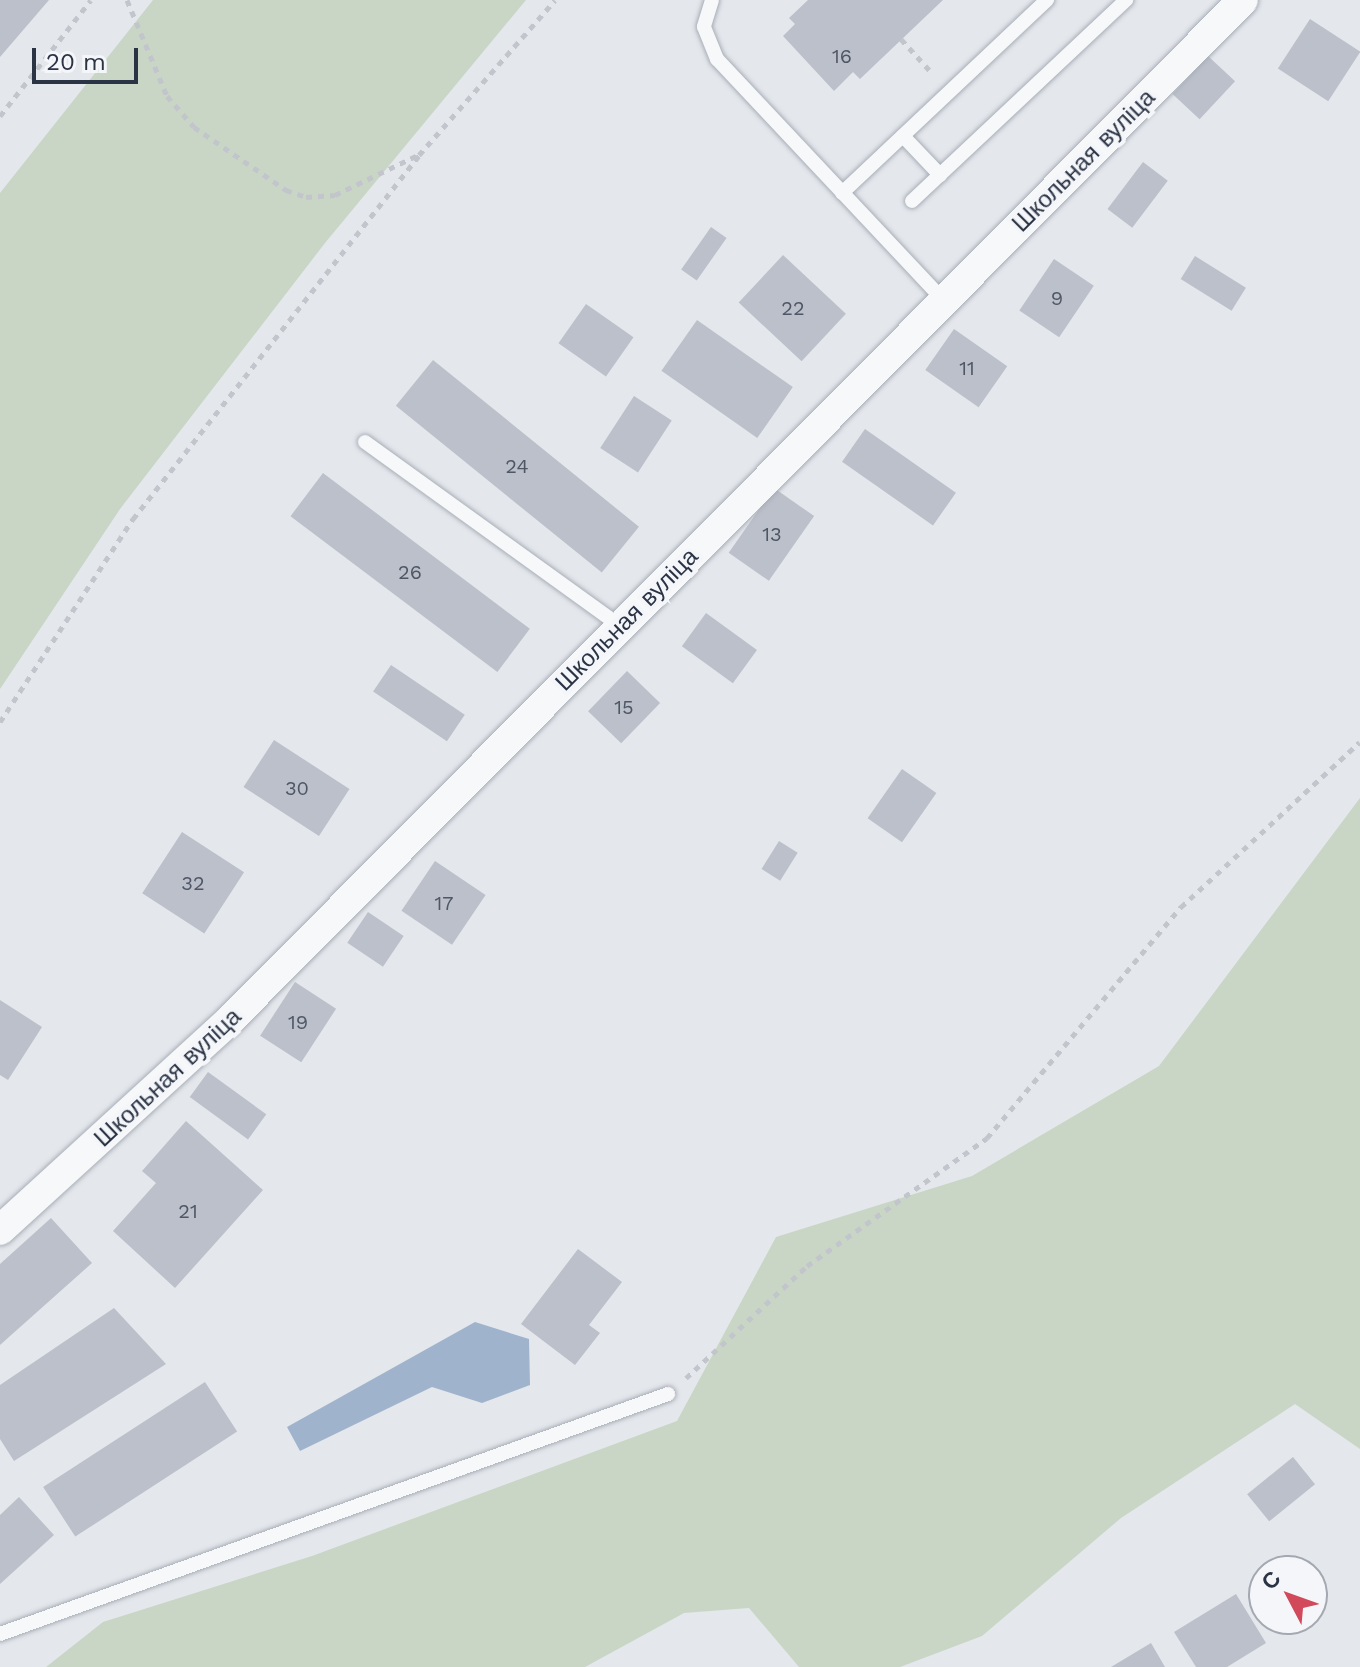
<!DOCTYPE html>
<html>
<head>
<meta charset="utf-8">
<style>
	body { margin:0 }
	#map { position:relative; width:1360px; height:1667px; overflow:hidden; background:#e4e7ec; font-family:"Work Sans",sans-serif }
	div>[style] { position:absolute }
	.green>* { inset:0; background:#c9d6c5 }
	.water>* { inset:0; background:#9fb4cc }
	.building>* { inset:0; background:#bbc0ca; transform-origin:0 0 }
	.path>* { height:5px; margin-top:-2.5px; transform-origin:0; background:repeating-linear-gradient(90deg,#c2c5cb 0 6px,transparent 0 12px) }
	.roads { filter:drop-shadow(0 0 2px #a9aeb7) drop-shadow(0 0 2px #a9aeb7) }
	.service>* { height:14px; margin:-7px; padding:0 7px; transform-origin:7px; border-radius:7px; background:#f7f8fa }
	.minor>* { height:30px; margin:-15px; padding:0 15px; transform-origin:15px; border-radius:15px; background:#f7f8fa }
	span { translate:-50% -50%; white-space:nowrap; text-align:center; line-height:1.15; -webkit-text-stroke:8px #f4f6f9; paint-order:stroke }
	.number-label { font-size:20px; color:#4f5766 }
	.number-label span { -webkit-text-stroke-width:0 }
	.street-label { font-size:24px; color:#2b3445 }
	.north { position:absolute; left:1248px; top:1555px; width:80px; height:80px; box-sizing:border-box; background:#f4f6f9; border:2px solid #a4a8b1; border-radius:50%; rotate:311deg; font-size:22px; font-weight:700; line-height:32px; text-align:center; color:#2b3445 }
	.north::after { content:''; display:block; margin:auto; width:28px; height:36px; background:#d1495b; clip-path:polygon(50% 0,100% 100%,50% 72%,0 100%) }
	.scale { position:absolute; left:32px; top:48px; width:106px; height:36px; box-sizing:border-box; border:4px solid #2b3445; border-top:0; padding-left:10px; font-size:24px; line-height:28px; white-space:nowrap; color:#2b3445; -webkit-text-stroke:6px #f4f6f9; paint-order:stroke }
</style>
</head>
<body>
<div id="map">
	<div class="green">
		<i style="clip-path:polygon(153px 0,526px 0,325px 243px,120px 509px,0 689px,0 193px)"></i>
		<i style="clip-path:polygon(1360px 798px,1360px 1449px,1295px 1404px,1121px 1518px,982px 1636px,900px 1667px,799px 1667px,749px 1608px,684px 1613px,585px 1667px,46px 1667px,103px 1622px,312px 1556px,677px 1421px,776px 1237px,972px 1176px,1159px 1066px)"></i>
	</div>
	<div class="water">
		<i style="clip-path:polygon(475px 1322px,529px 1339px,530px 1385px,482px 1403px,432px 1387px,300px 1451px,287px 1427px)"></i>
	</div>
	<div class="building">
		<i style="clip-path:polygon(0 0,49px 0,0 57px)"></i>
		<i style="clip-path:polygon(808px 0,943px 0,860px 79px,853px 72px,834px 91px,783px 36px,795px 24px,789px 18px)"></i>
		<i style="left:1310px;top:19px;width:60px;height:59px;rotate:33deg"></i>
		<i style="left:1208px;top:56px;width:37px;height:52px;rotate:43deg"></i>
		<i style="left:1143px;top:162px;width:31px;height:59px;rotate:37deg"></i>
		<i style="left:711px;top:227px;width:19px;height:52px;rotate:35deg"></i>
		<i style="left:783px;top:255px;width:86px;height:65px;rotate:43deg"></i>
		<i style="left:1195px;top:256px;width:60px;height:27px;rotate:32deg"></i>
		<i style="left:1054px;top:259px;width:48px;height:62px;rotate:34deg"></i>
		<i style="left:586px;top:304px;width:58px;height:48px;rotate:35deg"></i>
		<i style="left:697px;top:320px;width:117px;height:62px;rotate:35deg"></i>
		<i style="left:954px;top:329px;width:65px;height:50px;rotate:35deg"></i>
		<i style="left:433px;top:360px;width:265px;height:59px;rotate:39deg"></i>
		<i style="left:634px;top:396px;width:45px;height:62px;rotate:33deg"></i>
		<i style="left:865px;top:429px;width:111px;height:40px;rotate:35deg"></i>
		<i style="left:323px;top:473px;width:259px;height:54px;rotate:37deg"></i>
		<i style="left:774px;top:488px;width:49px;height:79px;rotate:35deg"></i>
		<i style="left:706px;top:613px;width:63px;height:41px;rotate:36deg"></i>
		<i style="left:391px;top:665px;width:89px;height:32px;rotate:34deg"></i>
		<i style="left:627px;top:671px;width:46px;height:56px;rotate:44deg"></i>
		<i style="left:274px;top:740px;width:90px;height:56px;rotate:33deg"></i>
		<i style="left:902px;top:769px;width:42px;height:60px;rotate:35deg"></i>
		<i style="left:182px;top:832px;width:74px;height:73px;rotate:33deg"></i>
		<i style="left:779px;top:841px;width:22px;height:33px;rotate:32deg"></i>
		<i style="left:435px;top:861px;width:61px;height:60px;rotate:34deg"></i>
		<i style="left:368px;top:912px;width:43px;height:37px;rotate:34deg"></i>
		<i style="left:295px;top:982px;width:49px;height:64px;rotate:33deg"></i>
		<i style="clip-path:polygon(0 1000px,42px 1027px,8px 1080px,0 1075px)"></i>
		<i style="left:208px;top:1072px;width:72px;height:31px;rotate:36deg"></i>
		<i style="clip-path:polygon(186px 1121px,263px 1190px,175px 1288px,113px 1231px,156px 1183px,142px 1171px)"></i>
		<i style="clip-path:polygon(51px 1218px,92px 1263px,0 1345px,0 1264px)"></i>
		<i style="clip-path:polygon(578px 1249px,622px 1282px,589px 1325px,600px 1333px,575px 1365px,521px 1324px)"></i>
		<i style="clip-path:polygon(114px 1308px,166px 1364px,14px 1461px,0 1439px,0 1385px)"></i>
		<i style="left:205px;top:1382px;width:59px;height:193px;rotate:57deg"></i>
		<i style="left:1293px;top:1457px;width:35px;height:59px;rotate:51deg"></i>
		<i style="clip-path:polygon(19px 1497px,54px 1535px,0 1584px,0 1515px)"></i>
		<i style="clip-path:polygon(1236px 1594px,1266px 1643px,1227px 1667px,1196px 1667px,1174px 1632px)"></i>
		<i style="clip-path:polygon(1151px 1643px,1165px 1667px,1111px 1667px)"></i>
	</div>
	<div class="path">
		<i style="left:127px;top:0;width:104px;rotate:67.4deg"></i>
		<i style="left:167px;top:96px;width:41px;rotate:48.9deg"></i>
		<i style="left:194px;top:127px;width:112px;rotate:34.4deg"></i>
		<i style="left:286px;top:190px;width:21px;rotate:19deg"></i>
		<i style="left:306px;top:197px;width:29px;rotate:-4deg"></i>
		<i style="left:335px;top:195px;width:92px;rotate:-25.7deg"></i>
		<i style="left:901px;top:39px;width:47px;rotate:47.6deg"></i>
		<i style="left:0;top:116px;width:147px;rotate:-51.9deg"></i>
		<i style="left:0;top:722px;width:243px;rotate:-56.8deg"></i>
		<i style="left:133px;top:519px;width:463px;rotate:-51.8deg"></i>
		<i style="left:419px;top:155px;width:206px;rotate:-48.7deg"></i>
		<i style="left:686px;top:1378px;width:165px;rotate:-42.8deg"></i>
		<i style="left:807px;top:1266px;width:221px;rotate:-35.4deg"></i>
		<i style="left:987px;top:1138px;width:302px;rotate:-50deg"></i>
		<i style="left:1181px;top:907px;width:243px;rotate:-42.7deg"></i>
	</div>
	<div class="roads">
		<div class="service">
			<i style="left:712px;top:0;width:28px;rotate:107deg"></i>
			<i style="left:704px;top:27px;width:35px;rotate:68deg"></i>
			<i style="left:717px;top:59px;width:333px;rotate:46.8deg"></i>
			<i style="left:903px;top:136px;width:54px;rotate:46.5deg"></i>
			<i style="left:842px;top:193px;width:282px;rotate:-43.3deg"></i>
			<i style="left:912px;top:201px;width:294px;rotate:-43.2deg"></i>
			<i style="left:365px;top:442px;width:314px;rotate:35.8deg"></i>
			<i style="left:0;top:1634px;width:710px;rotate:-19.76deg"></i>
		</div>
		<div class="minor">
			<i style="left:0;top:1230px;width:313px;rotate:-42.4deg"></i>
			<i style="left:231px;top:1019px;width:1436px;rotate:-45.2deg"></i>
		</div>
	</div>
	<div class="number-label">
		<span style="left:842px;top:56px">16</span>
		<span style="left:1057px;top:298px">9</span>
		<span style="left:793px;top:308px">22</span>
		<span style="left:967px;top:368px">11</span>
		<span style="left:517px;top:466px">24</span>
		<span style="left:772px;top:534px">13</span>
		<span style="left:410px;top:572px">26</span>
		<span style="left:624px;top:707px">15</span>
		<span style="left:297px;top:788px">30</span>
		<span style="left:193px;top:883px">32</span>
		<span style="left:444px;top:903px">17</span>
		<span style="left:298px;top:1022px">19</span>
		<span style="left:188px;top:1211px">21</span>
	</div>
	<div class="street-label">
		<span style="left:1084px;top:161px;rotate:-45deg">Школьная вуліца</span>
		<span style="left:627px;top:620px;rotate:-45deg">Школьная вуліца</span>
		<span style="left:168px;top:1078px;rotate:-43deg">Школьная вуліца</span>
	</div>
	<div class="north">С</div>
	<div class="scale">20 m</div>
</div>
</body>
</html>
